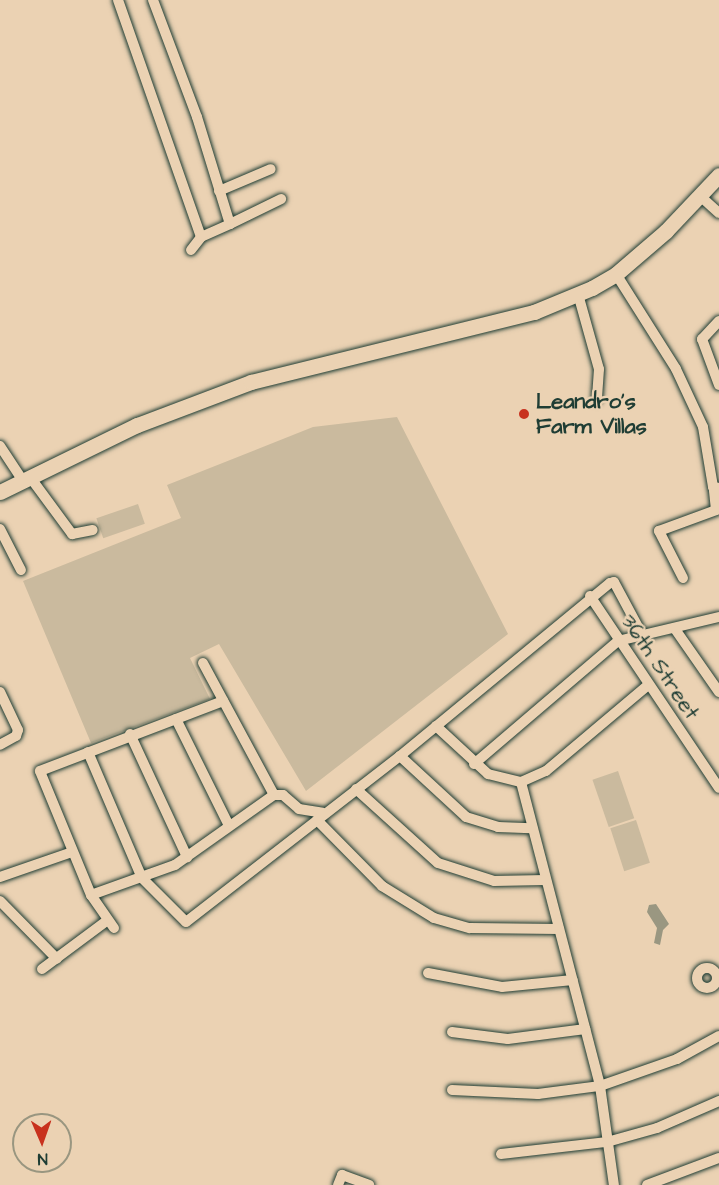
<!DOCTYPE html>
<html>
<head>
<meta charset="utf-8">
<style>
	body { margin:0 }
	#map { position:relative; width:719px; height:1185px; overflow:hidden; background:#ebd2b3; font-family:"Architects Daughter",sans-serif }
	div>[style] { position:absolute }
	.green>* { inset:0; background:#caba9e; transform-origin:0 0 }
	.water>* { inset:0; background:#9a9781 }
	.roads { filter:drop-shadow(0 0 2px #1f3d34) drop-shadow(0 0 2px #1f3d34) }
	.street>* { height:10px; margin:-5px; padding:0 5px; transform-origin:5px; border-radius:5px; background:#ebd2b3 }
	.street>.ring { margin:-5px; padding:0; box-sizing:content-box; background:none; border:10px solid #ebd2b3; border-radius:50% }
	.secondary>* { height:15px; margin:-7.5px; padding:0 7.5px; transform-origin:7.5px; border-radius:7.5px; background:#ebd2b3 }
	.dots>* { width:16px; height:16px; translate:-50% -50%; box-sizing:border-box; border:3px solid #ebd2b3; border-radius:50% }
	span { translate:-50% -50%; white-space:nowrap; text-align:center; line-height:1.15; -webkit-text-stroke:4.5px #ebd2b3; paint-order:stroke }
	.poi-label { font-size:22px; color:#1f3d34; font-weight:700 }
	.left { translate:0 -50%; text-align:left }
	.street-label { font-size:22px; color:#1f3d34 }
	.north { position:absolute; left:12px; top:1113px; width:60px; height:60px; box-sizing:border-box; background:#ebd2b3; border:2px solid #999680; border-radius:50%; rotate:178deg; font-size:16px; font-weight:700; line-height:24px; text-align:center; color:#1f3d34 }
	.north::after { content:''; display:block; margin:auto; width:21px; height:27px; background:#c8321e; clip-path:polygon(50% 0,100% 100%,50% 72%,0 100%) }
</style>
</head>
<body>
<div id="map">
	<div class="green">
		<i style="clip-path:polygon(397px 417px,508px 634px,306px 791px,219px 644px,190px 658px,210px 699px,91px 743px,23px 581px,181px 518px,167px 485px,313px 427px)"></i>
		<i style="left:138px;top:504px;width:21px;height:44px;rotate:71deg"></i>
		<i style="left:618px;top:771px;width:50px;height:27px;rotate:71deg"></i>
		<i style="left:636px;top:820px;width:45px;height:27px;rotate:72deg"></i>
	</div>
	<div class="water">
		<i style="clip-path:polygon(656px 904px,669px 924px,663px 930px,660px 945px,654px 943px,657px 928px,647px 912px,649px 905px)"></i>
	</div>
	<div class="roads">
		<div class="street">
			<i style="left:118px;top:0;width:251px;rotate:70.7deg"></i>
			<i style="left:153px;top:0;width:125px;rotate:69.4deg"></i>
			<i style="left:197px;top:117px;width:112px;rotate:72.9deg"></i>
			<i style="left:230px;top:224px;width:57px;rotate:-26.1deg"></i>
			<i style="left:219px;top:191px;width:56px;rotate:-22.9deg"></i>
			<i style="left:699px;top:195px;width:27px;rotate:42deg"></i>
			<i style="left:191px;top:250px;width:16px;rotate:-52deg"></i>
			<i style="left:201px;top:237px;width:32px;rotate:-24deg"></i>
			<i style="left:616px;top:274px;width:112px;rotate:57.7deg"></i>
			<i style="left:676px;top:369px;width:64px;rotate:65deg"></i>
			<i style="left:703px;top:427px;width:61px;rotate:80.5deg"></i>
			<i style="left:713px;top:487px;width:6px;rotate:9deg"></i>
			<i style="left:578px;top:294px;width:78px;rotate:74.4deg"></i>
			<i style="left:599px;top:369px;width:30px;rotate:94deg"></i>
			<i style="left:719px;top:321px;width:25px;rotate:133deg"></i>
			<i style="left:702px;top:339px;width:49px;rotate:69.7deg"></i>
			<i style="left:0;top:446px;width:42px;rotate:56.7deg"></i>
			<i style="left:30px;top:477px;width:71px;rotate:53.6deg"></i>
			<i style="left:72px;top:534px;width:21px;rotate:-11deg"></i>
			<i style="left:0;top:529px;width:46px;rotate:62.9deg"></i>
			<i style="left:683px;top:578px;width:53px;rotate:-117.1deg"></i>
			<i style="left:659px;top:531px;width:61px;rotate:-20.2deg"></i>
			<i style="left:716px;top:510px;width:20px;rotate:-96deg"></i>
			<i style="left:590px;top:596px;width:231px;rotate:56.1deg"></i>
			<i style="left:675px;top:629px;width:77px;rotate:55.1deg"></i>
			<i style="left:203px;top:663px;width:150px;rotate:61.7deg"></i>
			<i style="left:274px;top:795px;width:9px"></i>
			<i style="left:283px;top:795px;width:21px;rotate:41deg"></i>
			<i style="left:299px;top:809px;width:24px;rotate:9deg"></i>
			<i style="left:0;top:692px;width:42px;rotate:64.7deg"></i>
			<i style="left:18px;top:730px;width:6px;rotate:108deg"></i>
			<i style="left:16px;top:736px;width:18px;rotate:151deg"></i>
			<i style="left:176px;top:719px;width:119px;rotate:63.6deg"></i>
			<i style="left:436px;top:726px;width:71px;rotate:42.7deg"></i>
			<i style="left:488px;top:774px;width:34px;rotate:14deg"></i>
			<i style="left:521px;top:782px;width:27px;rotate:-24deg"></i>
			<i style="left:546px;top:771px;width:133px;rotate:-40.1deg"></i>
			<i style="left:130px;top:734px;width:136px;rotate:65.1deg"></i>
			<i style="left:88px;top:752px;width:137px;rotate:66.8deg"></i>
			<i style="left:142px;top:878px;width:62px;rotate:45deg"></i>
			<i style="left:186px;top:922px;width:271px;rotate:-37.8deg"></i>
			<i style="left:400px;top:756px;width:272px;rotate:-39.5deg"></i>
			<i style="left:610px;top:583px;width:4px;rotate:-14deg"></i>
			<i style="left:614px;top:582px;width:61px;rotate:61.8deg"></i>
			<i style="left:400px;top:756px;width:90px;rotate:42.7deg"></i>
			<i style="left:466px;top:817px;width:34px;rotate:17deg"></i>
			<i style="left:498px;top:827px;width:33px;rotate:2deg"></i>
			<i style="left:474px;top:764px;width:189px;rotate:-40.5deg"></i>
			<i style="left:618px;top:641px;width:104px;rotate:-13.4deg"></i>
			<i style="left:521px;top:782px;width:314px;rotate:75.4deg"></i>
			<i style="left:600px;top:1086px;width:100px;rotate:82deg"></i>
			<i style="left:356px;top:789px;width:110px;rotate:42.1deg"></i>
			<i style="left:438px;top:863px;width:59px;rotate:17.8deg"></i>
			<i style="left:494px;top:881px;width:51px;rotate:-1.1deg"></i>
			<i style="left:317px;top:820px;width:93px;rotate:45.4deg"></i>
			<i style="left:382px;top:886px;width:61px;rotate:31.6deg"></i>
			<i style="left:434px;top:918px;width:37px;rotate:16deg"></i>
			<i style="left:470px;top:928px;width:89px;rotate:0.6deg"></i>
			<i style="left:0;top:877px;width:76px;rotate:-19.1deg"></i>
			<i style="left:91px;top:895px;width:89px;rotate:-19.7deg"></i>
			<i style="left:175px;top:865px;width:121px;rotate:-35.3deg"></i>
			<i style="left:0;top:901px;width:81px;rotate:45.5deg"></i>
			<i style="left:114px;top:928px;width:40px;rotate:-124.9deg"></i>
			<i style="left:91px;top:895px;width:134px;rotate:-112.4deg"></i>
			<i style="left:40px;top:771px;width:196px;rotate:-20.9deg"></i>
			<i class="ring" style="left:697px;top:968px;width:10px;height:10px"></i>
			<i style="left:42px;top:969px;width:82px;rotate:-36.6deg"></i>
			<i style="left:428px;top:973px;width:75px;rotate:10.7deg"></i>
			<i style="left:502px;top:987px;width:71px;rotate:-5.6deg"></i>
			<i style="left:452px;top:1032px;width:56px;rotate:7.1deg"></i>
			<i style="left:508px;top:1039px;width:78px;rotate:-7.4deg"></i>
			<i style="left:452px;top:1090px;width:86px;rotate:2.7deg"></i>
			<i style="left:538px;top:1094px;width:63px;rotate:-7.4deg"></i>
			<i style="left:600px;top:1086px;width:82px;rotate:-19.3deg"></i>
			<i style="left:677px;top:1059px;width:48px;rotate:-28.7deg"></i>
			<i style="left:501px;top:1154px;width:107px;rotate:-6.5deg"></i>
			<i style="left:607px;top:1142px;width:52px;rotate:-15.6deg"></i>
			<i style="left:657px;top:1128px;width:68px;rotate:-23.5deg"></i>
			<i style="left:338px;top:1185px;width:11px;rotate:-68deg"></i>
			<i style="left:342px;top:1175px;width:29px;rotate:20deg"></i>
			<i style="left:647px;top:1185px;width:77px;rotate:-20.6deg"></i>
		</div>
		<div class="secondary">
			<i style="left:0;top:492px;width:153px;rotate:-26.1deg"></i>
			<i style="left:137px;top:425px;width:122px;rotate:-20.7deg"></i>
			<i style="left:251px;top:382px;width:292px;rotate:-13.9deg"></i>
			<i style="left:534px;top:312px;width:63px;rotate:-22.5deg"></i>
			<i style="left:592px;top:288px;width:28px;rotate:-30deg"></i>
			<i style="left:616px;top:274px;width:66px;rotate:-40.7deg"></i>
			<i style="left:666px;top:231px;width:77px;rotate:-46.6deg"></i>
		</div>
	</div>
	<div class="dots">
		<i style="left:524px;top:414px;background:#c8321e"></i>
	</div>
	<div class="poi-label">
		<span class="left" style="left:536px;top:414px">Leandro's<br>Farm Villas</span>
	</div>
	<div class="street-label">
		<span style="left:660px;top:667px;rotate:56deg">36th Street</span>
	</div>
	<div class="north">N</div>
</div>
</body>
</html>
